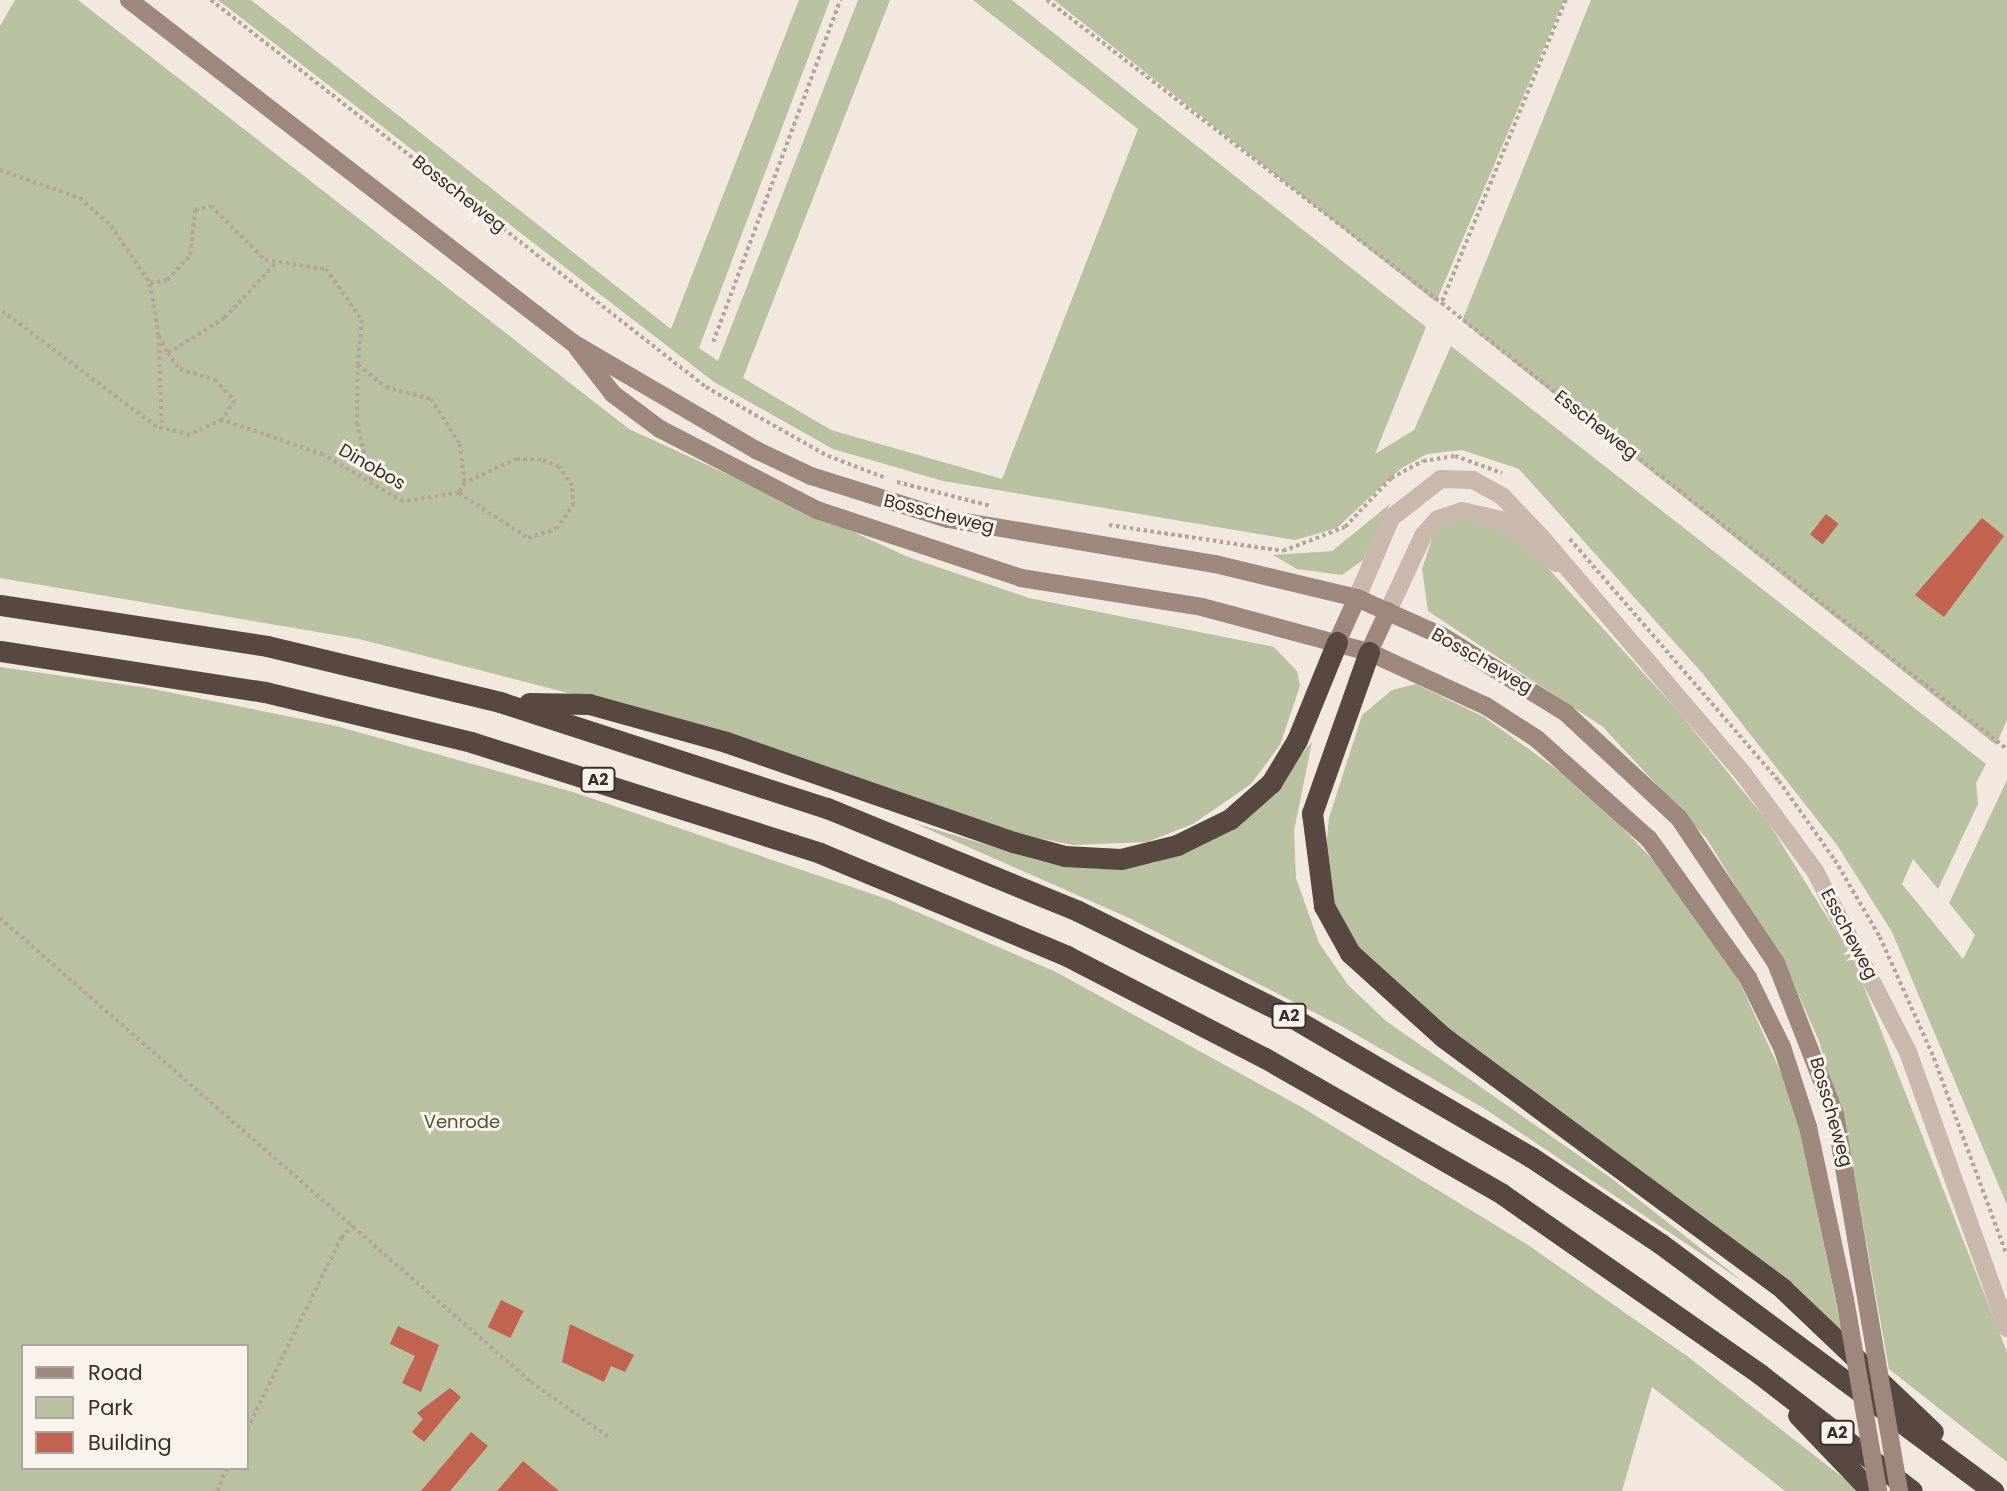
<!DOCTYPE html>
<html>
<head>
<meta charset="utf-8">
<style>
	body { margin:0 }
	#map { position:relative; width:2007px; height:1491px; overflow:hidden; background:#f2e8e0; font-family:Poppins,sans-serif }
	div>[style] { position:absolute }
	.green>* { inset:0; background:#b8c1a0 }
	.building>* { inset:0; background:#c1634f; transform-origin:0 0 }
	.path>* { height:3.5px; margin-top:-1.75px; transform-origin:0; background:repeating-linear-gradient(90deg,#b6a296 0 3.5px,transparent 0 7px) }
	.tertiary>* { height:18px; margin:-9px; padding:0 9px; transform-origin:9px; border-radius:9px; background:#cab8ac }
	.secondary>* { height:18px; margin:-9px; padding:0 9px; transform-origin:9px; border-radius:9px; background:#9e877d }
	.motorway>* { height:21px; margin:-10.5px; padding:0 10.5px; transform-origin:10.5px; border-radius:10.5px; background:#594842 }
	.secondary-bridge>* { height:18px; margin:-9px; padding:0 9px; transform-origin:9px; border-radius:9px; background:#9e877d }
	span { translate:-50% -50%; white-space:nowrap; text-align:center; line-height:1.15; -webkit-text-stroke:6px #faf3ed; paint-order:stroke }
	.shield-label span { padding:2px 5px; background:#faf3ed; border:2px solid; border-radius:5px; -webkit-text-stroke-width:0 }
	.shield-label { font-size:16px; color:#392e2b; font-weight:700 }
	.street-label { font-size:18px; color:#392e2b }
	.park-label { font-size:18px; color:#4b562f }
	.legend { position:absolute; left:21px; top:1344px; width:228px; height:126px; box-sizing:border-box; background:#faf3ed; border:2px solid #ada49f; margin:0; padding:9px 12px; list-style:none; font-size:21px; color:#392e2b }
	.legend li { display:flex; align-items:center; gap:14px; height:35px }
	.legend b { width:35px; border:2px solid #ada49f }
</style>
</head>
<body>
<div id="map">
	<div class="green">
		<i style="clip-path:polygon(15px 0,78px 0,629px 429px,908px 557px,1029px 598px,1274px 647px,1297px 671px,1300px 686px,1280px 745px,1251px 784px,1193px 824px,1147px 842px,1073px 845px,1022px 835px,630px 709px,359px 639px,0 578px,0 26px)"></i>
		<i style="clip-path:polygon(218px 0,251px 0,671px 329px,799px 0,830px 0,699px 348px,718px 361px,858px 0,890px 0,743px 378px,831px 430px,1002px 479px,1138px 129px,973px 0,1012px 0,1426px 327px,1375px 454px,1414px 430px,1451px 346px,1986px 764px,1976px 783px,1978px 804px,1938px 889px,1913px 859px,1902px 884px,1963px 959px,1975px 935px,1949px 903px,2007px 780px,2007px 1205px,1892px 932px,1837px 845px,1703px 674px,1519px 469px,1462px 450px,1427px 454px,1400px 469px,1337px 528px,1295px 540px,943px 481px,833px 449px,714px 382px)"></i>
		<i style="clip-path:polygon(1054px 0,1564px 0,1436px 302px)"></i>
		<i style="clip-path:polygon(1591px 0,2007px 0,2007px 720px,1996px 745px,1462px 321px)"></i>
		<i style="clip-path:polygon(1390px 504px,1363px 560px,1342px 575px,1297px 569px,1273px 555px,1332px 551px)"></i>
		<i style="clip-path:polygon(1477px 515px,1526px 544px,1678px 711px,1768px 822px,1853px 959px,2007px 1352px,2007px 1462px,1889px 1369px,1850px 1150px,1819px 1041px,1789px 973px,1707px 839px,1603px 727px,1428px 611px,1422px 569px,1435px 530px,1446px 520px)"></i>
		<i style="clip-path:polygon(evenodd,0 667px,148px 688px,336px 726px,573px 792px,887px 899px,1056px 972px,1303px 1108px,1528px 1245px,1687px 1356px,1860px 1491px,1785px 1491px,1652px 1387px,1622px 1491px,0 1491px,0 667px,23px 1346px,247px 1346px,247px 1468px,23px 1468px,23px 1346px)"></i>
		<i style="clip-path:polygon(1416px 684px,1484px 717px,1591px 794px,1679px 888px,1730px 961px,1793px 1099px,1842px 1331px,1381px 986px,1335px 911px,1326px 849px,1329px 818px,1362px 715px,1392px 690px)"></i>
		<i style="clip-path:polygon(1312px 742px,1294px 831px,1296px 878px,1319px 943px,1348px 985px,1386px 1021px,1611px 1178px,1745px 1283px,1485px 1109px,1343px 1027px,1129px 918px,914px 823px,1047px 863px,1101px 869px,1154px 863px,1244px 820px)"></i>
	</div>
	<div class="building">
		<i style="left:1826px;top:514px;width:16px;height:26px;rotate:38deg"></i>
		<i style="clip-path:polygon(1982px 518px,2004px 536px,1944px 617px,1915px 595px)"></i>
		<i style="left:501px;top:1300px;width:25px;height:30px;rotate:26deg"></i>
		<i style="clip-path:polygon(570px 1324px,634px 1355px,625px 1372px,611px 1366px,604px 1382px,562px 1362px)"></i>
		<i style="clip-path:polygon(398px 1326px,439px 1345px,421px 1392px,402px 1383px,415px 1356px,390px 1344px)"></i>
		<i style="clip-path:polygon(450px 1388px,461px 1397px,424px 1442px,412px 1432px,423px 1419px,417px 1413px)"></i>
		<i style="clip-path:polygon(471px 1432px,488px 1446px,450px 1491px,421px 1491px)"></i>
		<i style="clip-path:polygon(523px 1461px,559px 1491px,497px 1491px)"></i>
	</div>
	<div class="path">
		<i style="left:211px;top:0;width:628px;rotate:38.02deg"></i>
		<i style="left:706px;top:387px;width:140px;rotate:29.5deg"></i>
		<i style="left:828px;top:456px;width:62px;rotate:20.8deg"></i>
		<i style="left:1047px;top:0;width:498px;rotate:37.5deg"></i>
		<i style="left:1566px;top:0;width:327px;rotate:112.3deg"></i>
		<i style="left:1442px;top:303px;width:720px;rotate:38.29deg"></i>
		<i style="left:0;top:170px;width:85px;rotate:19.3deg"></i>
		<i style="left:80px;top:198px;width:42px;rotate:42.1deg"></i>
		<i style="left:111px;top:226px;width:69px;rotate:55.6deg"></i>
		<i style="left:150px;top:283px;width:17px;rotate:-10deg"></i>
		<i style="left:167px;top:280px;width:34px;rotate:-47deg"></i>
		<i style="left:190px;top:255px;width:45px;rotate:-83.7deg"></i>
		<i style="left:195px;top:210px;width:16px;rotate:-14deg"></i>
		<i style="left:211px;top:206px;width:76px;rotate:45deg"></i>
		<i style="left:265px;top:260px;width:62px;rotate:8.4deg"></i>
		<i style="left:326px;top:269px;width:62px;rotate:54.8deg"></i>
		<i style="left:362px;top:320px;width:45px;rotate:95.1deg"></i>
		<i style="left:358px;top:365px;width:36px;rotate:38deg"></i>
		<i style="left:386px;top:387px;width:47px;rotate:14.9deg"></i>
		<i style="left:431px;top:399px;width:54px;rotate:57.2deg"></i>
		<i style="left:460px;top:444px;width:39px;rotate:83deg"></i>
		<i style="left:465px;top:483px;width:12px;rotate:121deg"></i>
		<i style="left:459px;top:493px;width:57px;rotate:170.9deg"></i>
		<i style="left:403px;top:502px;width:93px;rotate:-149.6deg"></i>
		<i style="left:323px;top:455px;width:107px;rotate:-160.9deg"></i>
		<i style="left:222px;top:420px;width:35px;rotate:155deg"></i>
		<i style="left:190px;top:435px;width:35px;rotate:-167deg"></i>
		<i style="left:156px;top:427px;width:195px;rotate:-143.1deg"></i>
		<i style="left:150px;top:284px;width:53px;rotate:80.2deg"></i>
		<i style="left:159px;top:336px;width:19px;rotate:62deg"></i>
		<i style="left:168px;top:353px;width:20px;rotate:53deg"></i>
		<i style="left:180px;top:369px;width:37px;rotate:17deg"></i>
		<i style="left:215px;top:380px;width:29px;rotate:46deg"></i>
		<i style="left:235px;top:401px;width:23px;rotate:124deg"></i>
		<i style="left:159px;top:336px;width:93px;rotate:88.2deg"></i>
		<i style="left:713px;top:342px;width:365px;rotate:-69.6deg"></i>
		<i style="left:168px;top:353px;width:66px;rotate:-32deg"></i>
		<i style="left:224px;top:318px;width:77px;rotate:-46.6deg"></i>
		<i style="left:358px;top:365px;width:58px;rotate:91deg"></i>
		<i style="left:357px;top:423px;width:62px;rotate:76deg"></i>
		<i style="left:897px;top:482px;width:97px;rotate:14.3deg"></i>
		<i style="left:459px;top:493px;width:82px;rotate:33.1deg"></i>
		<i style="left:528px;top:538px;width:29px;rotate:-18deg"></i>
		<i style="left:556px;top:529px;width:29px;rotate:-54deg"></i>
		<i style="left:573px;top:506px;width:20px;rotate:-93deg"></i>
		<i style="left:572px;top:486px;width:23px;rotate:-124deg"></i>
		<i style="left:559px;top:467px;width:19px;rotate:-159deg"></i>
		<i style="left:541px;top:460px;width:24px;rotate:-178deg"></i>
		<i style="left:517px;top:459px;width:57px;rotate:155.2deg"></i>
		<i style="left:1109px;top:525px;width:176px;rotate:8.5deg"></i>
		<i style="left:1283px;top:551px;width:66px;rotate:-21.2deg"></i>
		<i style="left:1345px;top:527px;width:67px;rotate:-46.8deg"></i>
		<i style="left:1391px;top:478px;width:36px;rotate:-28deg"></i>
		<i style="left:1423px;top:461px;width:32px;rotate:-9deg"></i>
		<i style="left:1455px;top:456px;width:50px;rotate:19.9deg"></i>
		<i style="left:1570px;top:539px;width:320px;rotate:49.2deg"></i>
		<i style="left:1779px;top:781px;width:97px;rotate:54.7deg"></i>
		<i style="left:1835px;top:860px;width:89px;rotate:59.7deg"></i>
		<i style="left:1880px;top:937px;width:133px;rotate:65.9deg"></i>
		<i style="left:1934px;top:1058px;width:210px;rotate:69.7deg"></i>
		<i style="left:0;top:918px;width:705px;rotate:41.15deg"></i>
		<i style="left:531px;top:1382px;width:97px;rotate:35.3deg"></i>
		<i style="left:247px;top:1429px;width:213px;rotate:-63.8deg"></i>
		<i style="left:341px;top:1238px;width:21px;rotate:-47deg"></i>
		<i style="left:217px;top:1491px;width:25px;rotate:-67deg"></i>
	</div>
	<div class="tertiary">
		<i style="left:1357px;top:598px;width:87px;rotate:-67deg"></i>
		<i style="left:1391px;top:518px;width:63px;rotate:-38deg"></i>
		<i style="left:1441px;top:479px;width:32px;rotate:2deg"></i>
		<i style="left:1473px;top:480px;width:33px;rotate:29deg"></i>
		<i style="left:1502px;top:496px;width:58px;rotate:46.4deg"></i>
		<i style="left:1542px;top:538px;width:308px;rotate:49.5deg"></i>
		<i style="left:1742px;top:772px;width:123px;rotate:53.6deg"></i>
		<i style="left:1815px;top:871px;width:203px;rotate:62.8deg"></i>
		<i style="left:1908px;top:1052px;width:293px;rotate:70.3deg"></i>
		<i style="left:1388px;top:611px;width:83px;rotate:-65deg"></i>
		<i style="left:1423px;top:536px;width:23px;rotate:-49deg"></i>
		<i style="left:1438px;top:519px;width:25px;rotate:-18deg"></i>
		<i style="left:1462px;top:511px;width:40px;rotate:13deg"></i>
		<i style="left:1501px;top:520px;width:70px;rotate:38deg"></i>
	</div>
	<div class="secondary">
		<i style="left:129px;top:0;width:561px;rotate:37.69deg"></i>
		<i style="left:573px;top:343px;width:212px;rotate:30.3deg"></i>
		<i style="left:756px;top:450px;width:61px;rotate:25.3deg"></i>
		<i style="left:811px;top:476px;width:144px;rotate:17.4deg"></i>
		<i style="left:948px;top:519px;width:271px;rotate:9.6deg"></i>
		<i style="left:1215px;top:564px;width:146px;rotate:13.5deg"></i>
		<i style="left:1357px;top:598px;width:93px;rotate:24.1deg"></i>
		<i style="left:1442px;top:636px;width:146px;rotate:31.8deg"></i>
		<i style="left:1566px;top:713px;width:154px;rotate:42.9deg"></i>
		<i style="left:1679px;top:818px;width:174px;rotate:56.2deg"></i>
		<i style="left:1776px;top:963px;width:162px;rotate:68.7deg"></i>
		<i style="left:1835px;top:1114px;width:210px;rotate:80.4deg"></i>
		<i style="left:578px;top:349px;width:57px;rotate:52.1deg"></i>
		<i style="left:613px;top:394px;width:59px;rotate:36.7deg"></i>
		<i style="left:660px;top:429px;width:177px;rotate:27.3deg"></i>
		<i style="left:817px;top:510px;width:215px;rotate:18.4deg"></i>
		<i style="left:1021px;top:578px;width:183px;rotate:9.1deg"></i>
		<i style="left:1202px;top:607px;width:173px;rotate:15.1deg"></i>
		<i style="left:1369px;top:652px;width:129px;rotate:24.8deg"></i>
		<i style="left:1486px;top:706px;width:61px;rotate:32.9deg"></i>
		<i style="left:1537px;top:739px;width:150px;rotate:41.8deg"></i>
		<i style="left:1649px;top:839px;width:171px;rotate:54.5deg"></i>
		<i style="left:1748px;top:978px;width:77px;rotate:63.8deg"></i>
		<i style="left:1782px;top:1047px;width:84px;rotate:72deg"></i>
		<i style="left:1808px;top:1127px;width:176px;rotate:77.9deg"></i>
		<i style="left:1337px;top:642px;width:48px;rotate:-65.6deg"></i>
		<i style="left:1369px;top:652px;width:45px;rotate:-65.1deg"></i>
	</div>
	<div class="motorway">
		<i style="left:0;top:605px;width:270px;rotate:8.7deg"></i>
		<i style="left:267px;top:646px;width:240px;rotate:13.5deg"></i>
		<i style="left:500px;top:702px;width:344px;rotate:18deg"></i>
		<i style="left:827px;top:808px;width:271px;rotate:22.3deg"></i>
		<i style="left:1078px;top:911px;width:232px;rotate:26.3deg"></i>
		<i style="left:1286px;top:1014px;width:284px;rotate:30.3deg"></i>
		<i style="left:1531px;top:1157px;width:156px;rotate:33.8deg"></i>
		<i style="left:1661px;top:1244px;width:414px;rotate:36.6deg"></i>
		<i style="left:0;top:651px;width:268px;rotate:8.8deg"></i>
		<i style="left:265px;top:692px;width:212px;rotate:13.6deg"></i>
		<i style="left:471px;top:742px;width:366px;rotate:17.6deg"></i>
		<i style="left:820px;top:853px;width:268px;rotate:22.6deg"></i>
		<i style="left:1067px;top:956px;width:223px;rotate:27.3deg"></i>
		<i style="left:1265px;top:1058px;width:273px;rotate:29.8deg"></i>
		<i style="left:1502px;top:1194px;width:316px;rotate:34.9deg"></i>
		<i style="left:1761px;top:1375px;width:190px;rotate:37.5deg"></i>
		<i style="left:1369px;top:652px;width:171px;rotate:109.5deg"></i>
		<i style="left:1312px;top:813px;width:94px;rotate:82.6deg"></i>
		<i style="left:1324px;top:906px;width:54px;rotate:61deg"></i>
		<i style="left:1350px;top:953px;width:125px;rotate:42.1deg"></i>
		<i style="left:1443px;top:1037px;width:423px;rotate:36.5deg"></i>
		<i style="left:1783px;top:1289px;width:207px;rotate:43.6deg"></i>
		<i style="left:529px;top:703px;width:60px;rotate:1deg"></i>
		<i style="left:589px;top:704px;width:142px;rotate:15.5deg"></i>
		<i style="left:726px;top:742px;width:304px;rotate:19.2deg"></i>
		<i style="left:1013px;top:842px;width:54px;rotate:15.1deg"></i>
		<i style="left:1065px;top:856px;width:56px;rotate:3.1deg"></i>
		<i style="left:1121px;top:859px;width:58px;rotate:-14deg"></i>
		<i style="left:1177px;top:845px;width:59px;rotate:-26.1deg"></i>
		<i style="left:1230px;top:819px;width:55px;rotate:-41.3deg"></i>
		<i style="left:1271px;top:783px;width:50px;rotate:-58.8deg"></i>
		<i style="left:1297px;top:740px;width:106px;rotate:-67.8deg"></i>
		<i style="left:1798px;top:1415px;width:105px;rotate:46.2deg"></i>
	</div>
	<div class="secondary-bridge">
		<i style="left:1845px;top:1299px;width:195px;rotate:80.2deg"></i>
		<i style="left:1870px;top:1321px;width:172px;rotate:80.3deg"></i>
	</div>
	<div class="shield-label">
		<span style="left:598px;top:780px">A2</span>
		<span style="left:1289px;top:1016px">A2</span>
		<span style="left:1837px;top:1433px">A2</span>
	</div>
	<div class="street-label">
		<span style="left:459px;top:194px;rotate:38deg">Bosscheweg</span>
		<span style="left:1596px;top:425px;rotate:38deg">Esscheweg</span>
		<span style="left:372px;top:467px;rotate:30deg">Dinobos</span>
		<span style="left:939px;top:514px;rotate:14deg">Bosscheweg</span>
		<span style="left:1482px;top:661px;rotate:30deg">Bosscheweg</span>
		<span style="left:1849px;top:934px;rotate:62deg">Esscheweg</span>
		<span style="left:1831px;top:1112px;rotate:74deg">Bosscheweg</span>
	</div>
	<div class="park-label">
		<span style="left:462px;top:1122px">Venrode</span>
	</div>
	<ul class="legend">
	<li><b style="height:9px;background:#9e877d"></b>Road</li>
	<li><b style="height:19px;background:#b8c1a0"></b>Park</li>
	<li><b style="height:19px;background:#c1634f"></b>Building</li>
	</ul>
</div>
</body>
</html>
